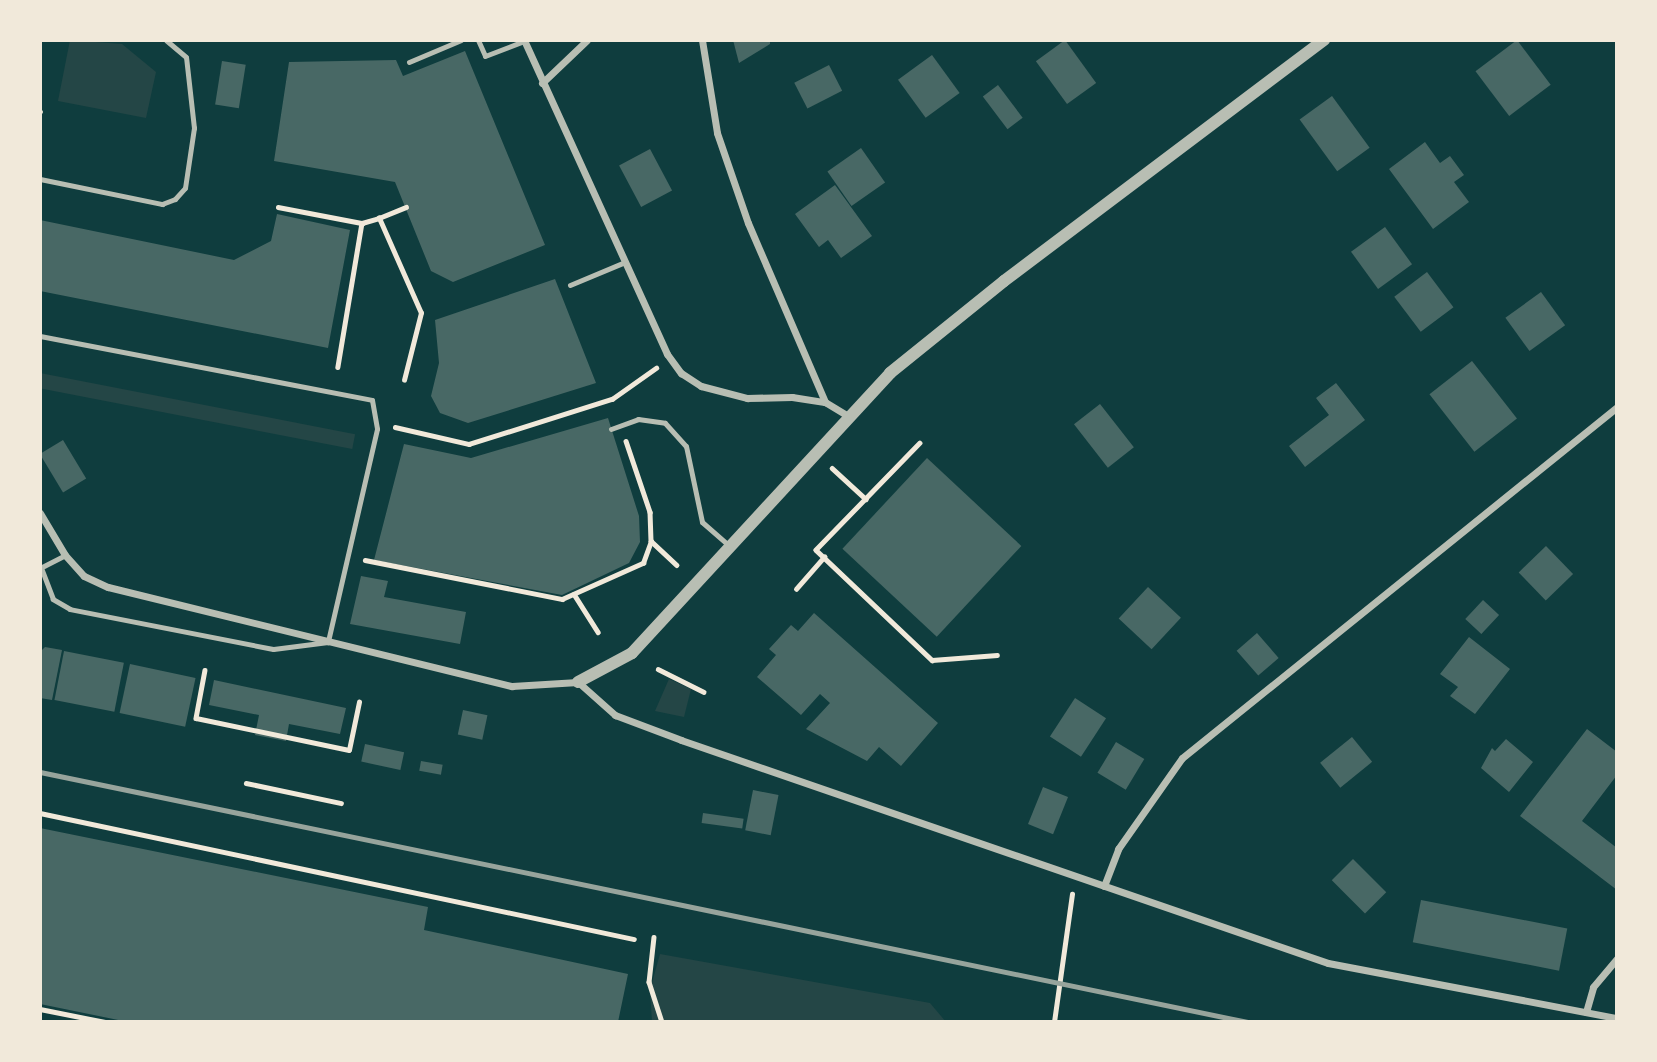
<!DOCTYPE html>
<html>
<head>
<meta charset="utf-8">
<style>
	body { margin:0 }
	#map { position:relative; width:1657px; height:1062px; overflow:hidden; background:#0f3d3e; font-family:"Golos Text",sans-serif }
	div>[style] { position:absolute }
	.green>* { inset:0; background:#244646; transform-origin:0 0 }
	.building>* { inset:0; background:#486865; transform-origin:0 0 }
	.path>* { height:4.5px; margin:-2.25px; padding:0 2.25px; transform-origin:2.25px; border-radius:2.25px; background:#f1e9da }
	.service>* { height:5px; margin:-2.5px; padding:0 2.5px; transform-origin:2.5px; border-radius:2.5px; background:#b8beb3 }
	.minor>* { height:7px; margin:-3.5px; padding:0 3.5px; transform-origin:3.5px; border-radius:3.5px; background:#b8beb3 }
	.tertiary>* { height:12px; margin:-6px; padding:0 6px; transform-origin:6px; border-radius:6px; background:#b8beb3 }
	.rail>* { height:5px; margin:-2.5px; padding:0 2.5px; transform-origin:2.5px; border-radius:2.5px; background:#97a49c }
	span { translate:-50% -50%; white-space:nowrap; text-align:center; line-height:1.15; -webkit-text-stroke:7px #f1e9da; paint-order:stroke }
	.frame { position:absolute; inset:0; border:42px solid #f1e9da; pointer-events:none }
</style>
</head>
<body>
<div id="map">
	<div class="green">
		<i style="clip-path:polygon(70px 40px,122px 44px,156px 72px,146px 118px,58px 101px)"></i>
		<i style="left:40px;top:373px;width:321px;height:15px;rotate:11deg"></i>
		<i style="clip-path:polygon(669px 679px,691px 689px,684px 717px,655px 711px)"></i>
		<i style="clip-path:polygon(660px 954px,930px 1003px,946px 1022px,652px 1022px,650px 990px)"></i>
	</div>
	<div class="building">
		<i style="clip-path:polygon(733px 40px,770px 40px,770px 44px,739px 63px)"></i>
		<i style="left:1065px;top:40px;width:53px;height:36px;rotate:54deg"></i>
		<i style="left:1517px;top:40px;width:56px;height:52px;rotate:53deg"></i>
		<i style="clip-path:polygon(465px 51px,545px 245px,453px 282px,431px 271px,395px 182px,274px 161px,289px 62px,396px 60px,403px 76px)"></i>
		<i style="left:932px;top:55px;width:47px;height:42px;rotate:54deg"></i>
		<i style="left:222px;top:61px;width:24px;height:44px;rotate:9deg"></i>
		<i style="left:829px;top:65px;width:29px;height:39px;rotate:63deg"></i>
		<i style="left:998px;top:85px;width:41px;height:19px;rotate:53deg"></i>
		<i style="left:1332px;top:96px;width:64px;height:40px;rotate:54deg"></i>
		<i style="clip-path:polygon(1425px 142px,1440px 163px,1450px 156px,1464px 175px,1454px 182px,1469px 202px,1433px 229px,1389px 169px)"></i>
		<i style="left:861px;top:148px;width:42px;height:41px;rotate:55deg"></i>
		<i style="left:650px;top:149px;width:47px;height:35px;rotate:62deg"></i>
		<i style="clip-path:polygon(835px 185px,872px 236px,841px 258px,828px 240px,819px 247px,795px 214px)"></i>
		<i style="clip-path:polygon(277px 214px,350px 230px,328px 348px,40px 291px,40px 220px,234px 260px,271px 241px)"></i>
		<i style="left:1385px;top:227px;width:46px;height:42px;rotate:54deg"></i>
		<i style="left:1427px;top:272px;width:44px;height:41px;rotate:53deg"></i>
		<i style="clip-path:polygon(555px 279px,596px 383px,468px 423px,440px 413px,431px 396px,439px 363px,435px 320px)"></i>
		<i style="left:1541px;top:292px;width:41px;height:44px;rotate:54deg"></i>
		<i style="left:1472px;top:361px;width:73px;height:54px;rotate:52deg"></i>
		<i style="clip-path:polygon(1336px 383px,1365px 420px,1305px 467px,1289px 446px,1329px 415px,1316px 398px)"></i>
		<i style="left:1100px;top:404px;width:55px;height:33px;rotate:52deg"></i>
		<i style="clip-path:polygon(608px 418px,639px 516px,640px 542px,629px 563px,562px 595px,374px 560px,404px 444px,471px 458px)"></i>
		<i style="left:63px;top:440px;width:45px;height:27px;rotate:59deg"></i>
		<i style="left:927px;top:458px;width:129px;height:124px;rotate:43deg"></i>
		<i style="left:1546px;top:546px;width:39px;height:38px;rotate:46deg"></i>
		<i style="clip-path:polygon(361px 576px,388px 581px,384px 597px,466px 612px,460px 644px,350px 624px)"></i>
		<i style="left:1148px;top:587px;width:45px;height:43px;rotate:43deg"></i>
		<i style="left:1483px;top:600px;width:22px;height:26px;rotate:43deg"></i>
		<i style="clip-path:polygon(814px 613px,938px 723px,901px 766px,879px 747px,867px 761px,806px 729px,830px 703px,820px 694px,801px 715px,757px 677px,776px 655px,769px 649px,791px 625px,798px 631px)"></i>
		<i style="left:1257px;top:633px;width:33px;height:27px;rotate:49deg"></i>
		<i style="clip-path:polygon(1469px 637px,1510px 669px,1475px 714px,1450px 696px,1458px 687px,1440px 674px)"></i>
		<i style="clip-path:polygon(45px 647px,62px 650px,52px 700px,40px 698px,40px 652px)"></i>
		<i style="left:64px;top:651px;width:61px;height:50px;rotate:11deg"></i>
		<i style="left:130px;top:664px;width:67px;height:50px;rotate:12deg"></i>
		<i style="clip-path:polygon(214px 680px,346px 708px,340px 734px,289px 724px,286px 741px,255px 735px,259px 715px,209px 705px)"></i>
		<i style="left:1075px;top:698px;width:37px;height:46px;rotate:33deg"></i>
		<i style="left:463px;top:710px;width:25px;height:25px;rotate:12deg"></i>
		<i style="clip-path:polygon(1587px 729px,1617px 752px,1617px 775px,1582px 821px,1617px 848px,1617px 890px,1520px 816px)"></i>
		<i style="left:1352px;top:737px;width:32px;height:41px;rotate:51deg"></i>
		<i style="clip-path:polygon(1506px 739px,1533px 762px,1509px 792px,1481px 768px,1492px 748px,1495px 751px)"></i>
		<i style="left:1116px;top:742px;width:33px;height:36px;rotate:31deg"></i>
		<i style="left:365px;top:744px;width:40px;height:18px;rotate:12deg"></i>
		<i style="left:421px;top:761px;width:22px;height:10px;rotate:10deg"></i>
		<i style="left:1043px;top:787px;width:27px;height:40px;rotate:22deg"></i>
		<i style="left:753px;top:790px;width:26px;height:41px;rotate:11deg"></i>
		<i style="left:703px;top:813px;width:41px;height:10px;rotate:8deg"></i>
		<i style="clip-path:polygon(40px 828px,428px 907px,424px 930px,628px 974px,618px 1022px,128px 1022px,40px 1004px)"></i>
		<i style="left:1353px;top:859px;width:47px;height:30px;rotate:45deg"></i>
		<i style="left:1421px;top:900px;width:149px;height:43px;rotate:11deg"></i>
	</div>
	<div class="path">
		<i style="left:40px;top:112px;width:1px"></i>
		<i style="left:278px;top:207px;width:86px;rotate:10.8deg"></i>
		<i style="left:362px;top:223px;width:146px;rotate:99.5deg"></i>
		<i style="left:362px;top:223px;width:18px;rotate:-16deg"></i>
		<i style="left:404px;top:380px;width:69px;rotate:-75.8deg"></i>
		<i style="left:421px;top:313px;width:104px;rotate:-113.9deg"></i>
		<i style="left:379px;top:218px;width:29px;rotate:-22deg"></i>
		<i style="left:395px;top:427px;width:76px;rotate:12.9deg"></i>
		<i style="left:469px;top:444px;width:150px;rotate:-17.5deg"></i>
		<i style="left:612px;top:399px;width:54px;rotate:-35.2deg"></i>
		<i style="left:626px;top:441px;width:75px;rotate:71.3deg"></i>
		<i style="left:650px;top:512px;width:29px;rotate:88deg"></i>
		<i style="left:651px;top:541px;width:35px;rotate:43deg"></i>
		<i style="left:920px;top:443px;width:149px;rotate:134.2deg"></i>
		<i style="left:816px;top:550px;width:160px;rotate:43.5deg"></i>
		<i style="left:932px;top:660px;width:65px;rotate:-4.4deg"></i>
		<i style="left:832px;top:468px;width:46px;rotate:42.4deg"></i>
		<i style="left:365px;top:560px;width:201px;rotate:11.2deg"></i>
		<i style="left:562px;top:599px;width:89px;rotate:-24deg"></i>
		<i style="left:643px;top:563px;width:23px;rotate:-70deg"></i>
		<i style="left:796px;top:589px;width:43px;rotate:-48.8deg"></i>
		<i style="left:574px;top:594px;width:45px;rotate:57.7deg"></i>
		<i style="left:658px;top:669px;width:51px;rotate:26.6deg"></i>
		<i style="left:205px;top:670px;width:49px;rotate:100.6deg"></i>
		<i style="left:196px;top:718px;width:156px;rotate:11.8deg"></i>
		<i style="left:349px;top:750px;width:49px;rotate:-78.2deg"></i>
		<i style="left:246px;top:783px;width:97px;rotate:11.9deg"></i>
		<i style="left:40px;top:813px;width:607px;rotate:11.98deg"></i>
		<i style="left:654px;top:937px;width:45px;rotate:96.3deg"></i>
		<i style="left:649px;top:982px;width:42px;rotate:72deg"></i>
		<i style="left:40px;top:1009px;width:66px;rotate:11.3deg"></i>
		<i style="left:1054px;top:1022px;width:129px;rotate:-82deg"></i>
	</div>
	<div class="service">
		<i style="left:478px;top:40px;width:17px;rotate:66deg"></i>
		<i style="left:485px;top:56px;width:42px;rotate:-21deg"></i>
		<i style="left:409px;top:62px;width:56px;rotate:-22.9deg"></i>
		<i style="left:40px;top:179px;width:125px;rotate:11.6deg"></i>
		<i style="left:162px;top:204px;width:14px;rotate:-21deg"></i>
		<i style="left:175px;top:199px;width:15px;rotate:-48deg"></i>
		<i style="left:185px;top:188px;width:61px;rotate:-81.5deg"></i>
		<i style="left:194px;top:128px;width:71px;rotate:-96.4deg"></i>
		<i style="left:186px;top:57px;width:26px;rotate:-140deg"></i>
		<i style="left:570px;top:285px;width:60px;rotate:-22.7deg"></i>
		<i style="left:40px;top:336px;width:338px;rotate:10.9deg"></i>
		<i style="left:372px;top:400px;width:29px;rotate:80deg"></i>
		<i style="left:377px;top:429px;width:219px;rotate:103deg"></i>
		<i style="left:328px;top:642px;width:55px;rotate:172.7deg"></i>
		<i style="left:273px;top:649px;width:207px;rotate:-168.9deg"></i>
		<i style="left:70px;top:609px;width:20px;rotate:-150deg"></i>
		<i style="left:53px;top:599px;width:33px;rotate:-111deg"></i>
		<i style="left:611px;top:429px;width:29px;rotate:-20deg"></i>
		<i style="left:638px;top:419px;width:27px;rotate:8deg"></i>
		<i style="left:665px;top:423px;width:31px;rotate:48deg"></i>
		<i style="left:686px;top:446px;width:78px;rotate:78.1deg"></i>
		<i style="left:702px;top:522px;width:37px;rotate:41deg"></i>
		<i style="left:40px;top:568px;width:28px;rotate:-27deg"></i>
	</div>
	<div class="minor">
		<i style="left:524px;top:40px;width:345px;rotate:65.5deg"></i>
		<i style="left:667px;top:354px;width:24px;rotate:54deg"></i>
		<i style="left:681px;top:373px;width:24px;rotate:33deg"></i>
		<i style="left:701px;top:386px;width:48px;rotate:14.6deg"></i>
		<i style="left:747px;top:398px;width:45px;rotate:-1.3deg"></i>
		<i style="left:792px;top:397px;width:33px;rotate:9deg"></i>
		<i style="left:825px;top:402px;width:26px;rotate:31deg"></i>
		<i style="left:702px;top:40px;width:94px;rotate:80.8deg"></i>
		<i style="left:717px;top:133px;width:95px;rotate:71deg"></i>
		<i style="left:748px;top:223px;width:195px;rotate:66.7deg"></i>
		<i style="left:542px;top:83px;width:62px;rotate:-43.7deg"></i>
		<i style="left:40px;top:513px;width:49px;rotate:59.2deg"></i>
		<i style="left:65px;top:555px;width:28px;rotate:48deg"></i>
		<i style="left:84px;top:576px;width:26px;rotate:25deg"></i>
		<i style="left:108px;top:587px;width:416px;rotate:13.8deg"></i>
		<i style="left:512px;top:686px;width:66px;rotate:-3.5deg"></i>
		<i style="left:578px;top:682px;width:50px;rotate:41.7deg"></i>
		<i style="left:615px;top:715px;width:71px;rotate:20.7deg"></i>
		<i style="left:681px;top:740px;width:684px;rotate:19.02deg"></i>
		<i style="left:1328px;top:963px;width:294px;rotate:10.8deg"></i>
		<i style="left:1104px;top:886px;width:40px;rotate:-69deg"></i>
		<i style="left:1118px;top:849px;width:111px;rotate:-54.9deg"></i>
		<i style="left:1182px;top:758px;width:559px;rotate:-38.9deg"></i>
		<i style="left:1586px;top:1012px;width:26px;rotate:-74deg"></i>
		<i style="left:1593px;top:987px;width:38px;rotate:-50deg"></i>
	</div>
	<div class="tertiary">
		<i style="left:578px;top:682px;width:61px;rotate:-28.2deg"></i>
		<i style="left:632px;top:653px;width:381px;rotate:-47.3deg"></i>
		<i style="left:890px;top:373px;width:146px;rotate:-38.9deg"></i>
		<i style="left:1004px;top:281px;width:401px;rotate:-37deg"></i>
	</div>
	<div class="rail">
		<i style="left:40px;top:772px;width:1233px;rotate:11.7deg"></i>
	</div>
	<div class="frame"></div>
</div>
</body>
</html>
